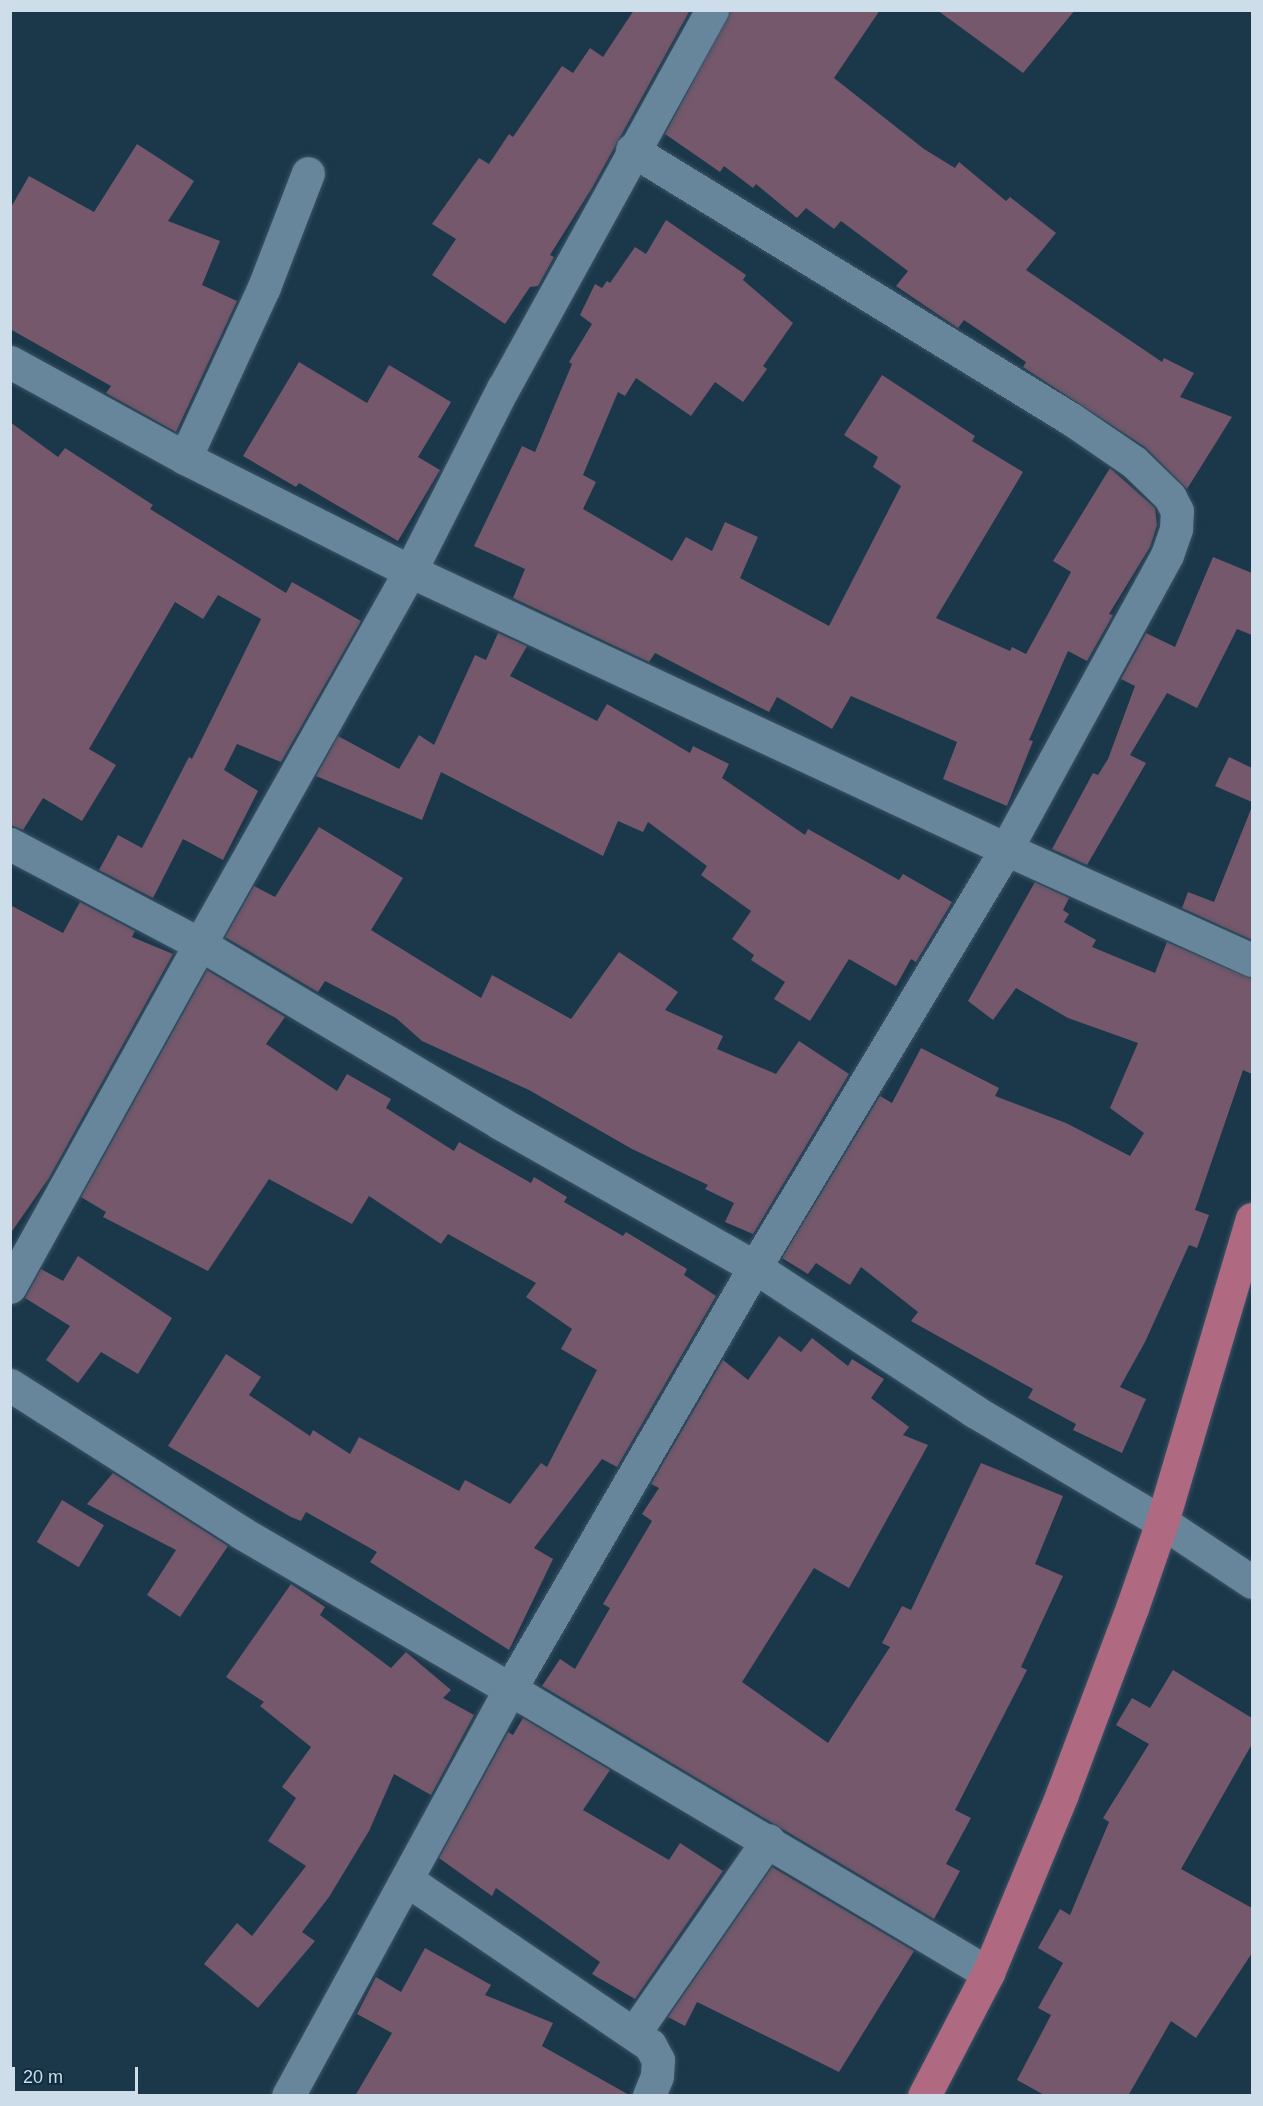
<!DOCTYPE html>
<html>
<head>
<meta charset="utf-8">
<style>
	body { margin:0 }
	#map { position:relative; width:1263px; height:2106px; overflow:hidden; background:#1b374a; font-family:Arial,sans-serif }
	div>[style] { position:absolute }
	.building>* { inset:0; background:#75586c; transform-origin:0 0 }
	.roads { filter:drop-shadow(0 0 2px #3b5364) drop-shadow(0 0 2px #3b5364) }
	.minor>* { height:33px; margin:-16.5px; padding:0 16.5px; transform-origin:16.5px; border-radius:16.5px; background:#67859b }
	.trunk>* { height:33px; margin:-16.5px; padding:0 16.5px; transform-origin:16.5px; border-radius:16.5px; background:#af6a82 }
	span { translate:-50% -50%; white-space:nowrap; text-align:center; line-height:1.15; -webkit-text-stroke:4.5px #102d40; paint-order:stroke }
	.frame { position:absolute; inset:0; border:12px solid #cdddea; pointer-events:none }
	.scale { position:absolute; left:12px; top:2067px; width:126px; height:27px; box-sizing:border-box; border:3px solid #cdddea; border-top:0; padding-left:8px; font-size:18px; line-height:21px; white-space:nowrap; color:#cdddea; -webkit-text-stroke:4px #102d40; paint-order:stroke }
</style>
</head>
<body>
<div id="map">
	<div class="building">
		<i style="clip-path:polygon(634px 10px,690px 10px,592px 188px,550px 255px,554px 257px,538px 286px,530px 287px,505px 324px,432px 275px,456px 239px,432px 224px,479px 158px,489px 164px,509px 134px,513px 137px,562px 66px,573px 73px,590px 48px,603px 57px)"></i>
		<i style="clip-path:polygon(731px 10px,880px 10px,834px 78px,924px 149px,955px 168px,959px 162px,1006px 201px,1010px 197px,1056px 233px,1026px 270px,1162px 362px,1164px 358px,1194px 373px,1180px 397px,1232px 417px,1187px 489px,1145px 447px,1023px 367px,1026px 362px,964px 320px,958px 328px,896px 286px,908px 271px,841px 221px,834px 229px,806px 208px,797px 218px,756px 184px,753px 188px,724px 166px,720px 172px,665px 134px)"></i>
		<i style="clip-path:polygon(937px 10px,1075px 10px,1023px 73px)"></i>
		<i style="clip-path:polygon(137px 144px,194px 181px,168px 221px,220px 241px,202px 285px,237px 301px,176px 432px,106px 393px,111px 386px,10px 329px,10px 209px,29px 176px,94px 212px)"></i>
		<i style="clip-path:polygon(666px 220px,746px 275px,743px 280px,793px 323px,763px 366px,767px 369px,743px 402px,715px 382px,691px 416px,636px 378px,625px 396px,618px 392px,583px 475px,596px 482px,583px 509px,672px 561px,686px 537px,712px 551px,725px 522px,758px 537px,740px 578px,829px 626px,901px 486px,873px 467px,878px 457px,844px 435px,882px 375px,975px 436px,972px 441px,1023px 472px,936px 618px,1010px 651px,1012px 647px,1026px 654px,1071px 572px,1053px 561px,1110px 468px,1155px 508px,1157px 525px,1150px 547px,1109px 614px,1113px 615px,1087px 661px,1068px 651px,1029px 740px,1033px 741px,1007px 806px,943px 779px,957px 742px,851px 696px,832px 729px,777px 697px,769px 712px,655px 653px,649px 662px,513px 598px,525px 569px,474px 546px,522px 446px,535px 452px,572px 364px,569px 362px,592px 324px,580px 315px,595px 284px,602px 288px,607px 281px,610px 283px,635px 247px,646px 254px)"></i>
		<i style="clip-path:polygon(299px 362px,367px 403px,389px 365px,451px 402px,418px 457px,440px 470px,398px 541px,299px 483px,296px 487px,243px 456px)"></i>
		<i style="clip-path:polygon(10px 422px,58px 457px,65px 448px,153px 505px,150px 509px,286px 593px,292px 582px,361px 621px,281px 762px,237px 744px,224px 770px,258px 791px,223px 860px,183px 839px,153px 898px,99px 870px,118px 835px,142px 848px,189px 757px,192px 759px,261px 619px,218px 595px,203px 619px,175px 602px,89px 749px,116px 765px,82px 821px,43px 798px,23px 830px,10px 825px)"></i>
		<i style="clip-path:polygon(1213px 557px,1252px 573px,1252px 635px,1237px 629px,1197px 708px,1167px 693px,1130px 755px,1146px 763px,1087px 865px,1052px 849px,1093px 773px,1098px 775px,1108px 759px,1135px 686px,1121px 679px,1146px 633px,1175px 647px)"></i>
		<i style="clip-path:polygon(498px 633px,527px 646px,510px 676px,597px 721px,607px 704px,690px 753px,693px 746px,729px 764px,722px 778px,805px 835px,808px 829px,899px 880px,903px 874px,952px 902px,916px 962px,911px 959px,896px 986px,849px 959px,810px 1021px,774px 999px,785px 982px,751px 960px,754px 955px,732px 939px,751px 911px,701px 875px,707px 866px,648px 822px,643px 832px,618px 821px,603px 856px,441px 772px,422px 820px,316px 776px,338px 736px,399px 769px,419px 735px,434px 745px,475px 655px,486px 660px)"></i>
		<i style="clip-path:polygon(1229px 757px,1252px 768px,1252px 802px,1215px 786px)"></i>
		<i style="clip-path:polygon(1251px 809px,1252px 810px,1252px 940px,1182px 908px,1188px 892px,1214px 902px)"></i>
		<i style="clip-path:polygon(319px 827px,403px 878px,371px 930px,481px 998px,492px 975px,571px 1019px,619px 952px,678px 992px,665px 1010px,723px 1036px,717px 1049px,776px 1074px,799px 1041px,849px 1074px,753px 1234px,725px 1222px,734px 1203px,705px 1189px,708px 1185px,632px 1149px,529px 1090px,422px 1041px,396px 1018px,325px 981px,318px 992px,225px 937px,254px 886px,275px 897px)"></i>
		<i style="clip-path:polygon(1035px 882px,1069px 898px,1063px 910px,1069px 914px,1064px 922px,1096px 940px,1092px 947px,1155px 973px,1167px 942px,1252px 979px,1252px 1074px,1243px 1070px,1195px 1210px,1209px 1215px,1197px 1248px,1189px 1245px,1145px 1342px,1120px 1387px,1146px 1399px,1122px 1453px,1073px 1430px,1076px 1424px,1028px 1398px,1033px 1389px,911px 1321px,918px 1312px,861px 1267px,850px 1285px,816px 1263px,808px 1274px,782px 1258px,880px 1096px,892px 1103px,921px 1048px,999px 1088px,995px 1096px,1066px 1123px,1130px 1156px,1144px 1133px,1110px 1108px,1138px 1043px,1068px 1018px,1016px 988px,993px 1020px,968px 1001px)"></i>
		<i style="clip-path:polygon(80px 902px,135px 931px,132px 937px,173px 954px,49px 1178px,10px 1234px,10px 905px,63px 933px)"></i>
		<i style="clip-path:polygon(207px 970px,285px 1017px,266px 1044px,337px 1091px,347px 1074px,391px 1099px,386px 1108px,454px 1151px,459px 1142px,531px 1183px,534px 1177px,567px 1197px,564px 1202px,623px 1236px,626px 1232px,687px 1269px,684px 1275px,716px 1296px,617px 1467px,602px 1459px,534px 1548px,553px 1559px,509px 1650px,370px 1562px,377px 1552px,306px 1512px,301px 1521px,291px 1517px,168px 1446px,226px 1354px,261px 1377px,249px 1395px,310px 1436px,313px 1430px,350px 1454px,359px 1437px,459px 1491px,465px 1480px,510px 1504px,541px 1463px,547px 1467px,597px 1370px,561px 1349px,572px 1329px,526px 1297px,536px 1283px,448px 1234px,441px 1244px,369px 1196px,352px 1224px,269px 1179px,208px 1271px,103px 1217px,106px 1212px,81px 1197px)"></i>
		<i style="clip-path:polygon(78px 1256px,172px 1318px,138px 1374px,101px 1352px,78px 1383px,46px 1360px,70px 1326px,25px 1298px,41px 1269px,63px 1281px)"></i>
		<i style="clip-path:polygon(779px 1336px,801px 1352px,812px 1338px,848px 1366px,852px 1359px,884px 1379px,871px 1398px,909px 1427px,903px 1435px,928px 1445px,849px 1588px,814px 1568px,742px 1682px,828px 1743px,890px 1647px,882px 1643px,902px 1606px,911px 1610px,981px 1463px,1063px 1496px,1035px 1564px,1063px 1576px,1021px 1667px,1027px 1670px,955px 1810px,971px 1818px,946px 1864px,960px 1871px,934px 1919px,542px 1686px,560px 1659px,575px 1669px,610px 1608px,603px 1604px,652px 1521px,642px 1514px,659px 1488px,651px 1484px,723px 1360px,748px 1380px)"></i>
		<i style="clip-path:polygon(113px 1473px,228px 1546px,180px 1617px,147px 1595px,176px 1550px,87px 1504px)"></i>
		<i style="left:62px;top:1500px;width:49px;height:49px;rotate:31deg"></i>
		<i style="clip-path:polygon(291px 1584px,325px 1607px,320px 1615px,391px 1668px,406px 1652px,451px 1690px,443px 1698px,474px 1715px,431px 1795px,394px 1774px,369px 1831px,329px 1897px,302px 1932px,315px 1941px,258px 2008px,204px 1964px,237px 1923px,252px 1936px,306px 1866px,268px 1841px,296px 1798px,282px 1787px,311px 1747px,260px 1706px,264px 1702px,226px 1677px)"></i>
		<i style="clip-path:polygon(1173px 1670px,1252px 1718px,1252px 1744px,1181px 1869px,1252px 1908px,1252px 1953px,1196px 2038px,1171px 2021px,1128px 2096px,1046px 2096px,1017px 2080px,1051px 2015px,1038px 2008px,1063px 1963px,1038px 1948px,1060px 1909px,1070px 1915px,1109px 1822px,1103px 1818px,1149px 1744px,1116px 1725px,1132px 1698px,1150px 1708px)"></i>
		<i style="clip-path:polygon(523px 1718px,610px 1770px,583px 1810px,669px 1860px,680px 1843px,723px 1871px,635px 1999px,592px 1974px,600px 1962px,496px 1888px,492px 1896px,439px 1858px,508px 1732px,513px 1735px)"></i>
		<i style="clip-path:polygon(772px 1867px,914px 1951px,839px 2072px,697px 2002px,685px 2026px,668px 2017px)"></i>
		<i style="clip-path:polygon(425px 1948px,491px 1985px,485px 1995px,553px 2023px,542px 2046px,631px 2096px,355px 2096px,392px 2033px,357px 2014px,376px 1977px,401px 1992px)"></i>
	</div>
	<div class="roads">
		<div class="minor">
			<i style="left:712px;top:10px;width:432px;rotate:118.9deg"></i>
			<i style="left:503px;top:388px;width:205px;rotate:116.9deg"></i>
			<i style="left:410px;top:571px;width:428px;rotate:119.4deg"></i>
			<i style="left:200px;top:944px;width:349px;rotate:30.8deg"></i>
			<i style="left:500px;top:1123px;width:293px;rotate:29.5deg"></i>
			<i style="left:755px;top:1267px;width:488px;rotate:-59deg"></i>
			<i style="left:1006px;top:849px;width:270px;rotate:24.3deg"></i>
			<i style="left:10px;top:362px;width:200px;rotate:28.7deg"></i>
			<i style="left:185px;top:458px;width:252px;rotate:26.7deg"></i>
			<i style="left:410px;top:571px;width:658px;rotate:25.01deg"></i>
			<i style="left:1006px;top:849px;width:335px;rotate:-61.3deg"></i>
			<i style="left:1167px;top:555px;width:28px;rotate:-71deg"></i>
			<i style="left:1176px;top:529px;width:18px;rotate:-87deg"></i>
			<i style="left:1177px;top:511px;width:16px;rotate:-117deg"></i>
			<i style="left:1170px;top:497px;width:50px;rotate:-135.8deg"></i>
			<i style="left:1134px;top:462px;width:76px;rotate:-145.7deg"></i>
			<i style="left:1071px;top:419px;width:515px;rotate:-148.5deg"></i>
			<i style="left:185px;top:458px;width:188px;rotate:-65.2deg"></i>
			<i style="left:264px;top:287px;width:122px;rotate:-68.9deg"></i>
			<i style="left:10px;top:844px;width:215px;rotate:27.8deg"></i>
			<i style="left:200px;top:944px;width:392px;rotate:119deg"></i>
			<i style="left:10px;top:1385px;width:275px;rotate:32.5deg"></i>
			<i style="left:242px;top:1533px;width:310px;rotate:30.2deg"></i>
			<i style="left:510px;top:1689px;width:488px;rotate:-59.9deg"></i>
			<i style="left:755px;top:1267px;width:262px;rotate:33.3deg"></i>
			<i style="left:974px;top:1411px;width:218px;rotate:30.6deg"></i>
			<i style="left:1162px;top:1522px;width:108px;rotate:33.7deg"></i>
			<i style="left:407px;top:1880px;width:294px;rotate:34.2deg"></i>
			<i style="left:650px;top:2045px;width:17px;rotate:62deg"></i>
			<i style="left:658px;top:2060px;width:16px;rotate:94deg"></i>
			<i style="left:657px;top:2076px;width:22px;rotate:112deg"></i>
			<i style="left:634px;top:2033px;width:235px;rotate:-55.2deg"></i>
			<i style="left:288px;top:2096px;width:464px;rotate:-61.4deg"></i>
			<i style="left:510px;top:1689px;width:556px;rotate:30.72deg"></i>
		</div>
		<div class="trunk">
			<i style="left:924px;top:2096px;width:139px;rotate:-62.5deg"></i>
			<i style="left:988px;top:1973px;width:194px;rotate:-67.5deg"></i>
			<i style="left:1062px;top:1794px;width:199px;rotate:-69.4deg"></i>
			<i style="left:1132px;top:1608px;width:91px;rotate:-70.8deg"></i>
			<i style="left:1162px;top:1522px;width:316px;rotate:-73.5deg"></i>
		</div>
	</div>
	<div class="frame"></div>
	<div class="scale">20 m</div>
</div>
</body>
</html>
